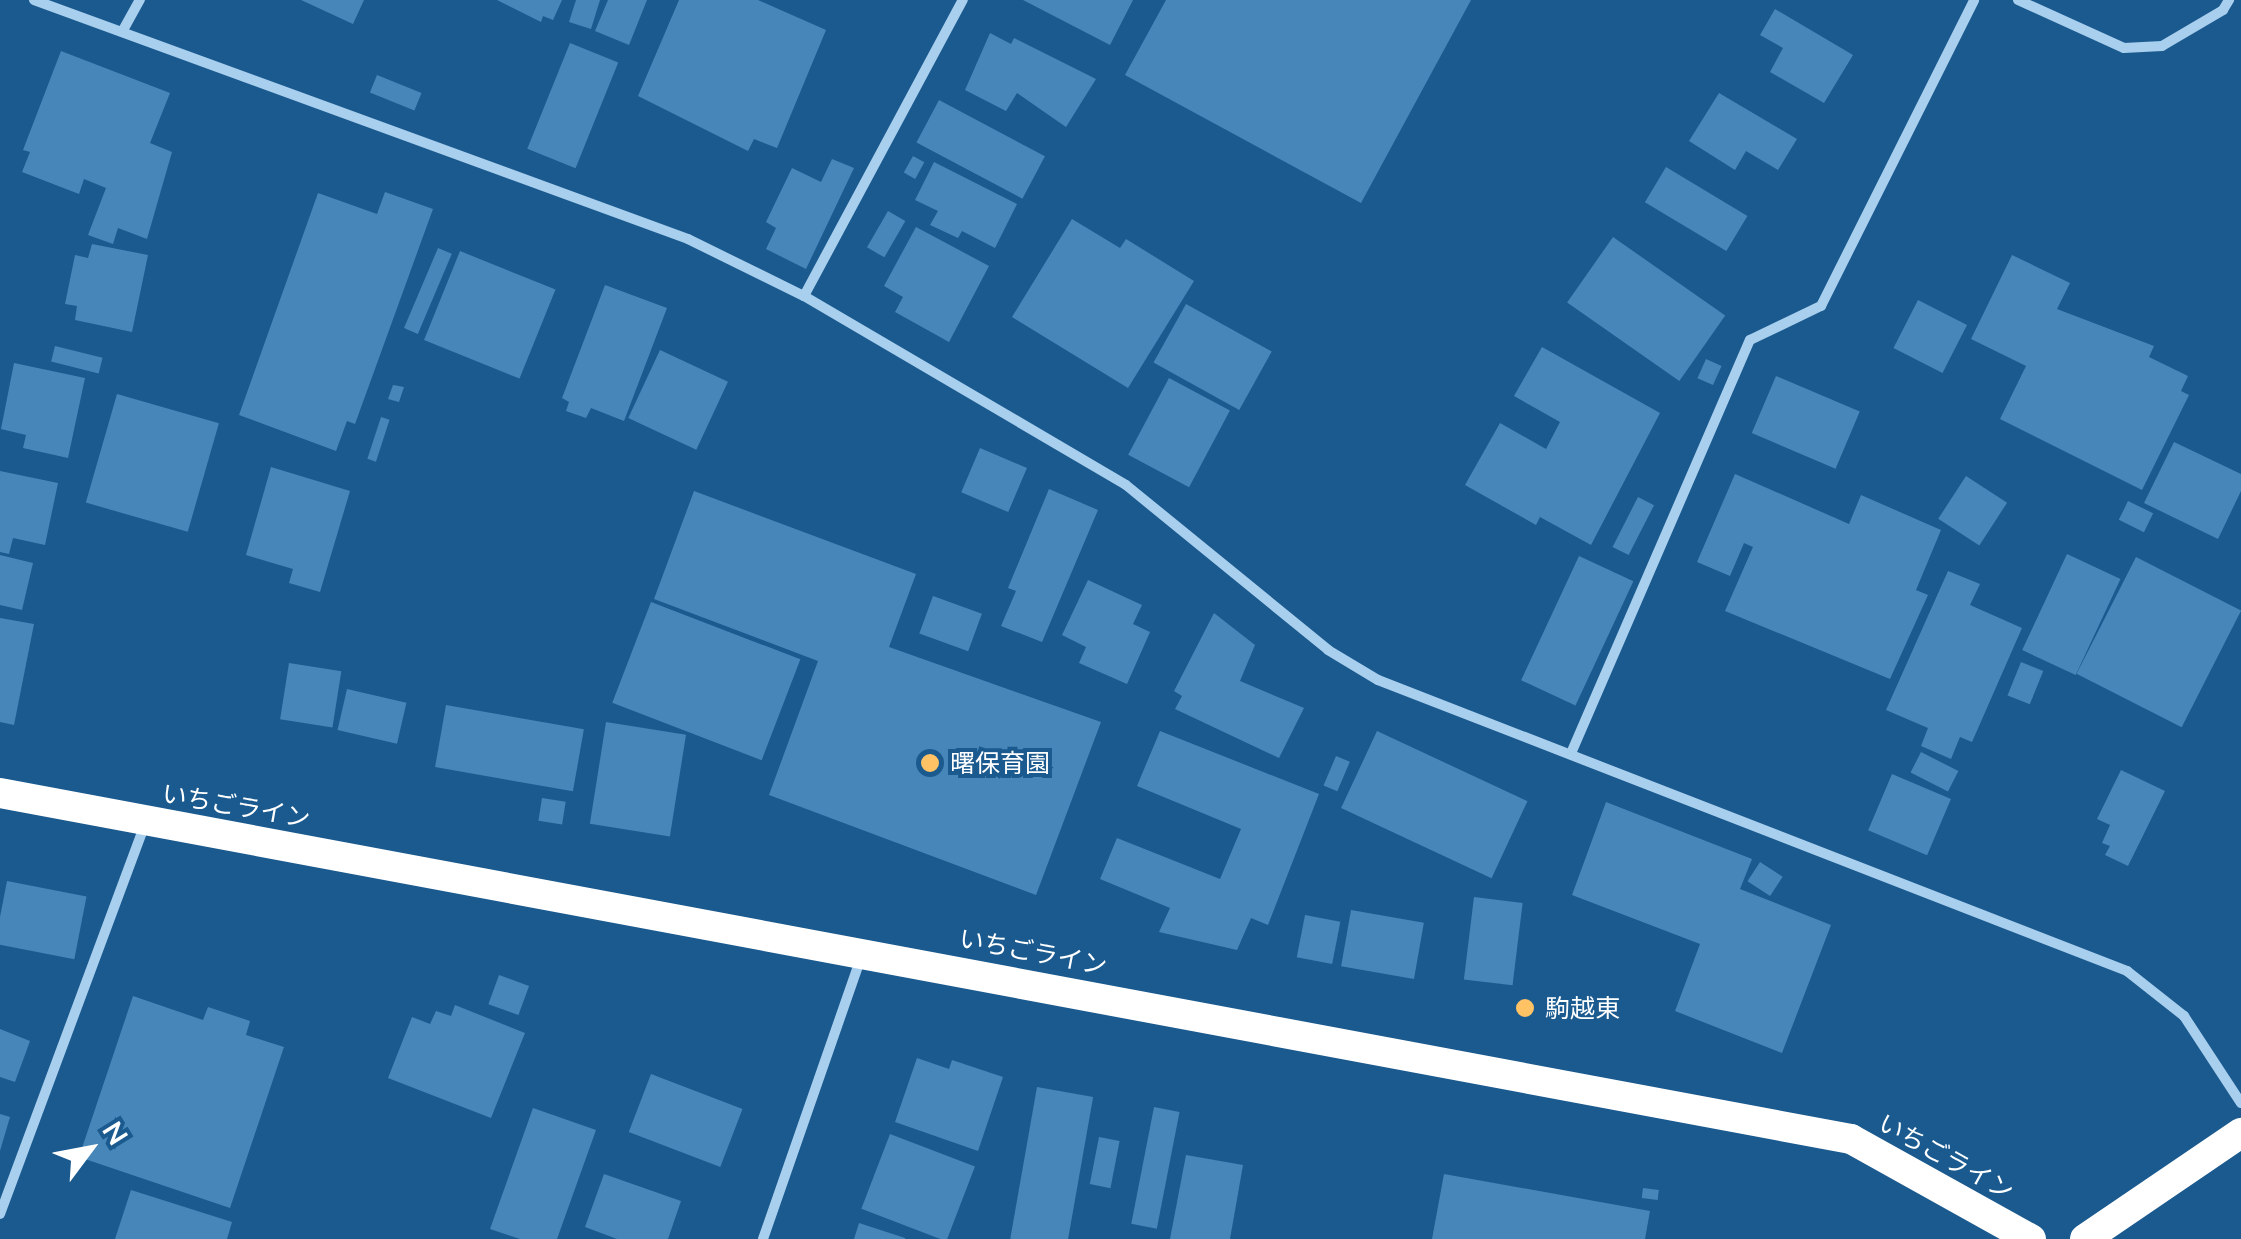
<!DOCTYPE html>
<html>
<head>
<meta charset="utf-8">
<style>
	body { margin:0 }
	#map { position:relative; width:2241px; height:1239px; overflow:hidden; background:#1b5a8f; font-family:Mulish,"Noto Sans JP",sans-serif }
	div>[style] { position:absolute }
	.building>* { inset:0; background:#4786b8; transform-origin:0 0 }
	.street>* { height:10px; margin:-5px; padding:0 5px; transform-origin:5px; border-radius:5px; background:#a8cfee }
	.highway>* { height:30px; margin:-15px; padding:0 15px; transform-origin:15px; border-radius:15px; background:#fff }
	.dots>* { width:28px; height:28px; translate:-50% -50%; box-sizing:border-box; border:5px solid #1b5a8f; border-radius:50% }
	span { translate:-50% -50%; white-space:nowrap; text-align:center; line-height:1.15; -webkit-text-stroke:8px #1b5a8f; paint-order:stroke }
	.poi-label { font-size:25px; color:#fff }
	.left { translate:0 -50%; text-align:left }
	.street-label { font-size:25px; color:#fff }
	.north { position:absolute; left:40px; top:1099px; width:100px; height:100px; -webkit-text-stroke:8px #1b5a8f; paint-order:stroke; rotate:58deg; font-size:28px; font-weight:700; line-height:40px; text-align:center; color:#fff }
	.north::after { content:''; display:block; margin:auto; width:35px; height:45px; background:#fff; clip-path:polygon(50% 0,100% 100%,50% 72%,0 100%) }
</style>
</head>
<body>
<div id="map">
	<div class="building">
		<i style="clip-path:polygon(301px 0,364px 0,353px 24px)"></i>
		<i style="clip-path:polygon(497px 0,562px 0,553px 20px,543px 16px,541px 22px)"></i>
		<i style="clip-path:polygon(576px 0,600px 0,591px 29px,569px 22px)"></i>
		<i style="clip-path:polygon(608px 0,647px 0,629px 45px,595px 31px)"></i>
		<i style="clip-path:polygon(679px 0,758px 0,826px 30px,777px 148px,754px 139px,748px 151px,638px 96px)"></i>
		<i style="clip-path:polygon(1023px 0,1133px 0,1110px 45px)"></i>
		<i style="clip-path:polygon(1166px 0,1471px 0,1361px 203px,1125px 75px)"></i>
		<i style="clip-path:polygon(1775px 9px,1853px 55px,1824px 103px,1770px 72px,1783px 48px,1760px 35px)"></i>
		<i style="clip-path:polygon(990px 33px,1011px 44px,1014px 38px,1096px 79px,1066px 127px,1017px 93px,1006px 111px,965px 90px)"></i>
		<i style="left:570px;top:43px;width:52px;height:114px;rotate:22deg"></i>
		<i style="clip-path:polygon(61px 51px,170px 93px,150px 143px,172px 152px,147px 239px,118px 228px,113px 244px,88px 235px,106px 188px,84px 179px,79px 194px,22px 172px,30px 152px,23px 150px)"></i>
		<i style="left:377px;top:75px;width:48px;height:19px;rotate:22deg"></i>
		<i style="clip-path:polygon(1719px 93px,1797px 139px,1778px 170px,1746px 151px,1735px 170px,1689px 141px)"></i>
		<i style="left:939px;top:100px;width:120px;height:48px;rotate:28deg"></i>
		<i style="left:913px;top:156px;width:13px;height:19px;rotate:29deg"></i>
		<i style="clip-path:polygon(832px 159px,854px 168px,806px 269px,766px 249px,776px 228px,766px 222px,792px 168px,821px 182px)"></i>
		<i style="clip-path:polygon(934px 162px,1017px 204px,995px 248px,962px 231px,958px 238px,930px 225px,938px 211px,915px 200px)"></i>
		<i style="left:1666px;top:167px;width:95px;height:41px;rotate:31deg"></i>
		<i style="clip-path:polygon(385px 192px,433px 209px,355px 424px,347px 421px,336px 451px,239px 415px,318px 193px,377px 214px)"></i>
		<i style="left:888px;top:211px;width:20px;height:42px;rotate:30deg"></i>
		<i style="clip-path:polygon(1072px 219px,1120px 248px,1126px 239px,1194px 281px,1128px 388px,1012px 317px)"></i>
		<i style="clip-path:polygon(916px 227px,989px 266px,949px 342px,895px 312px,903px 297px,884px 286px)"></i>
		<i style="left:1613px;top:237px;width:137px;height:80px;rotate:35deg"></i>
		<i style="clip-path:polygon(92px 244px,148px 255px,132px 332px,75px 320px,77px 306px,65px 304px,75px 255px,88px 258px)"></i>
		<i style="left:438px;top:248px;width:15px;height:87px;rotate:23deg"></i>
		<i style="left:460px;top:251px;width:103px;height:96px;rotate:22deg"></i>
		<i style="clip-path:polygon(2012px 255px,2070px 283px,2057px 309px,2154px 346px,2149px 357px,2188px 376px,2181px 391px,2189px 395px,2142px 490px,2000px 419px,2026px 366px,1971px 339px)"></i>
		<i style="clip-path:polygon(605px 285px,667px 308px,624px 421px,591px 408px,586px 418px,566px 411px,569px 402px,562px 398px)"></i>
		<i style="left:1918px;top:300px;width:55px;height:54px;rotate:27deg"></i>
		<i style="left:1186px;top:304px;width:98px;height:67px;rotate:29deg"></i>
		<i style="left:55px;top:346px;width:49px;height:16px;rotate:14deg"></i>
		<i style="clip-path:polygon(1542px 347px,1660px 413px,1591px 545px,1540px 517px,1536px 525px,1465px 485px,1500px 423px,1546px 449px,1560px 422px,1514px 396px)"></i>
		<i style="left:660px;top:350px;width:75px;height:75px;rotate:25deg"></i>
		<i style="left:1706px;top:359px;width:17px;height:21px;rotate:24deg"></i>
		<i style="clip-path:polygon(14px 363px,85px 378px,68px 458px,23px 448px,26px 435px,1px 429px)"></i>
		<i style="left:1776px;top:376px;width:91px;height:62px;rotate:23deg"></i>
		<i style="left:1169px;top:378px;width:69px;height:87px;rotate:28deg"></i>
		<i style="clip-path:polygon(393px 385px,404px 387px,399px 402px,388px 399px)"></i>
		<i style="left:117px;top:394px;width:106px;height:113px;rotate:16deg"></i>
		<i style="left:381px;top:417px;width:9px;height:44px;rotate:18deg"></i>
		<i style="clip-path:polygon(2174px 442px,2241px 474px,2241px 491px,2218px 539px,2144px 503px)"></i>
		<i style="left:980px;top:448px;width:51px;height:48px;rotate:23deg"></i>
		<i style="clip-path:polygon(271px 467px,350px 491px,320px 592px,289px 583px,293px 569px,246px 555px)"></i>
		<i style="clip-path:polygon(0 471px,58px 483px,45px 545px,13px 538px,9px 554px,0 552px)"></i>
		<i style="clip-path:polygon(1735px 474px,1849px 524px,1861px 495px,1941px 530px,1916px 590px,1928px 595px,1890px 679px,1725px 611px,1753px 547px,1744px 543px,1730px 576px,1697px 562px)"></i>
		<i style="left:1966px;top:476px;width:49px;height:51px;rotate:33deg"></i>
		<i style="clip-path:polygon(1049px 489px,1098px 510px,1042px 642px,1001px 626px,1016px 591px,1008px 588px)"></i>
		<i style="clip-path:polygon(694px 491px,916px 574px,889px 647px,1101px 722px,1036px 895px,769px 795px,818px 661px,654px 599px)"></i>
		<i style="left:1638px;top:497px;width:18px;height:56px;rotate:27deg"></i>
		<i style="left:2128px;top:501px;width:28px;height:21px;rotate:26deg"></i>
		<i style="left:2067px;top:554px;width:59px;height:106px;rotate:25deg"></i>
		<i style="clip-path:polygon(0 555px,33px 563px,22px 610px,0 605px)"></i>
		<i style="left:1579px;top:556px;width:60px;height:137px;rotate:25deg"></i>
		<i style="left:2136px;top:557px;width:118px;height:131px;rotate:27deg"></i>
		<i style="clip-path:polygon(1948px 571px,1980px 584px,1970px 605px,2022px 628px,1972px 742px,1960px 737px,1951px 759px,1921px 746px,1928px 728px,1886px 710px)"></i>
		<i style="clip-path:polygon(1088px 580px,1142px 605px,1133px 624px,1150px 632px,1127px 684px,1079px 663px,1086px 647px,1062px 635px)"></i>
		<i style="left:933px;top:596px;width:52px;height:40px;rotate:20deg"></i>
		<i style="left:651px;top:602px;width:160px;height:108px;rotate:21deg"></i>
		<i style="clip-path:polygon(1214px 613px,1255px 645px,1240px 681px,1304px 708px,1279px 758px,1175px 709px,1182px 696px,1174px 691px)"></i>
		<i style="clip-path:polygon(0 618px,34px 624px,14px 725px,0 722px)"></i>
		<i style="left:2021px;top:662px;width:24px;height:36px;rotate:22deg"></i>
		<i style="left:289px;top:663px;width:53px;height:57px;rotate:9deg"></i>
		<i style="left:347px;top:689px;width:61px;height:42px;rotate:13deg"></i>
		<i style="left:446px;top:705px;width:140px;height:63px;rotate:10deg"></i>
		<i style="left:606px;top:722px;width:81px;height:103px;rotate:9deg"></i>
		<i style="clip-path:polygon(1160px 731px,1319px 794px,1268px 925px,1251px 918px,1237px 950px,1159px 932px,1170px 908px,1100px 879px,1117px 838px,1220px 879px,1241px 829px,1137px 786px)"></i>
		<i style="left:1377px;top:731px;width:166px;height:85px;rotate:25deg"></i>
		<i style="left:1921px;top:752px;width:42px;height:23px;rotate:27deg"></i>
		<i style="left:1336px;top:756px;width:15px;height:32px;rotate:23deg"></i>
		<i style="clip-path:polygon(2121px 770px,2165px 791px,2128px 866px,2105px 855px,2110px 846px,2102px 843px,2110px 825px,2097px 819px)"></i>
		<i style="left:1892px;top:774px;width:64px;height:61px;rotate:23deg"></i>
		<i style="left:542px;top:798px;width:24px;height:23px;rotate:9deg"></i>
		<i style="clip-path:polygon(1606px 802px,1752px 859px,1740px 889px,1831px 925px,1782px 1053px,1675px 1011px,1700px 944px,1572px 895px)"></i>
		<i style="left:1760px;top:862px;width:27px;height:23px;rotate:33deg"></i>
		<i style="left:7px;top:881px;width:81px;height:64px;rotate:11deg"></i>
		<i style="left:1474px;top:897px;width:49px;height:83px;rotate:7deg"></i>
		<i style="left:1351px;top:910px;width:74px;height:57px;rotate:10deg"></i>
		<i style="left:1305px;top:915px;width:36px;height:43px;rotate:11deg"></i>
		<i style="left:499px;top:975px;width:32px;height:31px;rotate:20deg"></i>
		<i style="clip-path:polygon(133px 996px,203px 1020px,208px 1007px,250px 1021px,246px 1035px,284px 1047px,230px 1208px,79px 1157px)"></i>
		<i style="clip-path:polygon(455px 1005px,525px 1033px,491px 1118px,388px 1078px,412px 1017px,430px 1024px,436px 1011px,451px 1016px)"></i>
		<i style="clip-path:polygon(0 1029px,30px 1041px,15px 1082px,0 1077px)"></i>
		<i style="clip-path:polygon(917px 1058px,949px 1069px,952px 1060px,1003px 1077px,978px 1151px,895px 1122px)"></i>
		<i style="left:651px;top:1074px;width:98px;height:62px;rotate:21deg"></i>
		<i style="left:1037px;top:1087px;width:57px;height:154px;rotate:10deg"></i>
		<i style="left:1154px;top:1107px;width:26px;height:119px;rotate:11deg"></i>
		<i style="clip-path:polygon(533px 1108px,596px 1130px,557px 1239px,520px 1239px,490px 1229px)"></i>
		<i style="clip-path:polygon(0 1114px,10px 1117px,0 1151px)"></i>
		<i style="left:890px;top:1134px;width:91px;height:80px;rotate:21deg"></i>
		<i style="left:1099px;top:1137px;width:21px;height:48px;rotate:11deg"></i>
		<i style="clip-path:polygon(1186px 1155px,1243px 1165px,1230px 1239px,1170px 1239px)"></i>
		<i style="clip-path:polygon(604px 1174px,681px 1201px,668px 1239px,617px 1239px,585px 1227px)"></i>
		<i style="clip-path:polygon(1444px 1174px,1650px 1211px,1645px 1239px,1432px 1239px)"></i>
		<i style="left:1643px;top:1188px;width:16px;height:10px;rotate:7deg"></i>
		<i style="clip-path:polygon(131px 1190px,232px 1222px,227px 1239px,115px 1239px)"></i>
		<i style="clip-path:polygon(859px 1223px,905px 1238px,905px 1239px,854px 1239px)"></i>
	</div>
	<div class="street">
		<i style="left:34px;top:0;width:696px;rotate:20.07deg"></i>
		<i style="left:688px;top:239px;width:129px;rotate:26.2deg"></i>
		<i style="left:804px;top:296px;width:373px;rotate:30.4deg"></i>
		<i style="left:1126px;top:485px;width:261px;rotate:39.2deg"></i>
		<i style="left:1328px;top:650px;width:58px;rotate:31deg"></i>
		<i style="left:1378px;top:680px;width:804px;rotate:21.23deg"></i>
		<i style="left:2127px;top:971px;width:73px;rotate:38.3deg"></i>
		<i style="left:2184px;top:1016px;width:104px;rotate:56.8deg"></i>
		<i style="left:2018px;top:0;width:116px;rotate:24.4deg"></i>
		<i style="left:2124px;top:48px;width:38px;rotate:-3deg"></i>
		<i style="left:2162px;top:46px;width:71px;rotate:-30.5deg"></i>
		<i style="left:2223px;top:10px;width:12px;rotate:-59deg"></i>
		<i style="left:122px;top:32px;width:37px;rotate:-61deg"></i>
		<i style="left:804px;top:296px;width:336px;rotate:-61.8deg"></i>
		<i style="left:1572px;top:751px;width:448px;rotate:-66.6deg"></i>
		<i style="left:1750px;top:340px;width:79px;rotate:-25.6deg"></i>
		<i style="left:1821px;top:306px;width:342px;rotate:-63.4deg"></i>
		<i style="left:0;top:1214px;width:414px;rotate:-69.6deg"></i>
		<i style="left:763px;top:1239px;width:299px;rotate:-70.8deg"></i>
	</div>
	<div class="highway">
		<i style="left:0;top:793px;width:1883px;rotate:10.59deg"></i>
		<i style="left:1851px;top:1139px;width:206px;rotate:29.1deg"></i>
		<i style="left:2085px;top:1239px;width:189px;rotate:-34.2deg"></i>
	</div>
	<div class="dots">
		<i style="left:930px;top:763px;background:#ffc265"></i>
		<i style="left:1525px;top:1008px;background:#ffc265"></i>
	</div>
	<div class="poi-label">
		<span class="left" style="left:950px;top:763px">曙保育園</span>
		<span class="left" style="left:1545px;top:1008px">駒越東</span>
	</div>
	<div class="street-label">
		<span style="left:236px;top:806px;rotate:10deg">いちごライン</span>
		<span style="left:1033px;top:952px;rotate:11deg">いちごライン</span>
		<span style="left:1946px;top:1157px;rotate:29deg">いちごライン</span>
	</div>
	<div class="north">N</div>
</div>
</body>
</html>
